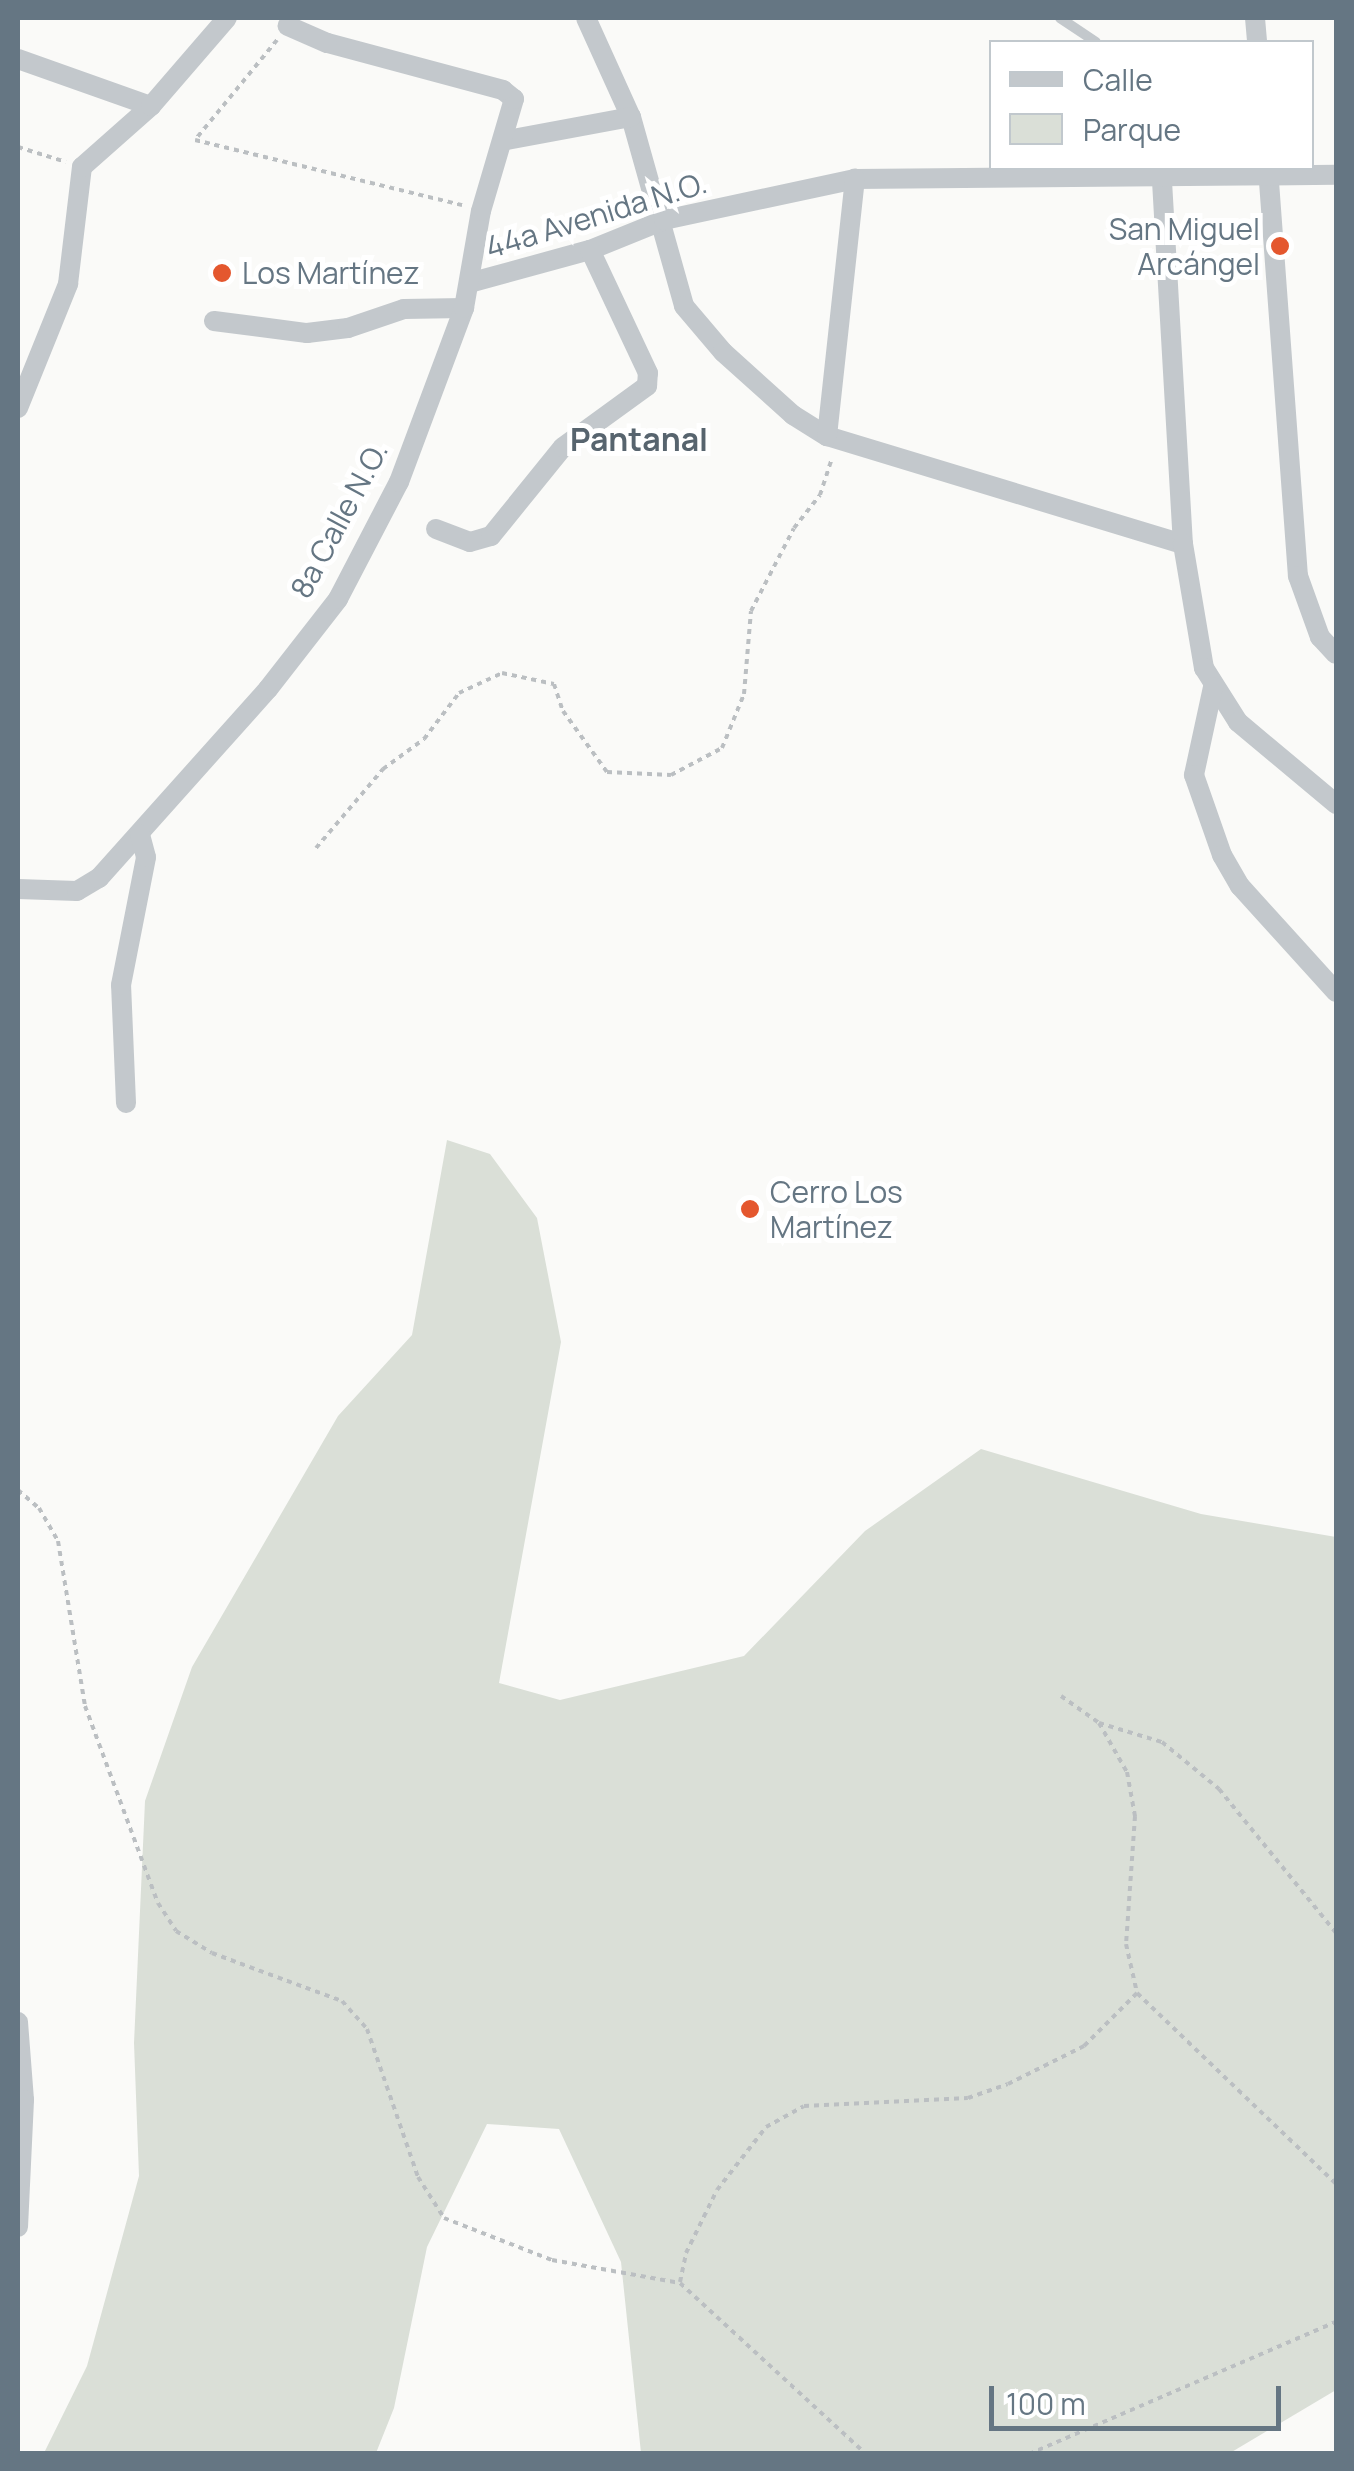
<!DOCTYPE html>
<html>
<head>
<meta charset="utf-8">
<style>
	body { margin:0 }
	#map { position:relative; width:1354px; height:2471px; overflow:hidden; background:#fafaf8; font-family:Manrope,sans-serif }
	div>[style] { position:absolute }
	.green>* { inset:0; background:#dadfd7 }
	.path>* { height:4px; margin-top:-2px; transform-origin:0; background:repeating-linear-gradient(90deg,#bbbfc2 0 5px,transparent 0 10px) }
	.lane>* { height:10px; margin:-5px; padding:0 5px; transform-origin:5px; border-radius:5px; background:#c3c8cc }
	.street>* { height:20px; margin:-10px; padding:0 10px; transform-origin:10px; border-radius:10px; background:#c3c8cc }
	.dots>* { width:28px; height:28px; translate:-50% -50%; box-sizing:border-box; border:5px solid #fff; border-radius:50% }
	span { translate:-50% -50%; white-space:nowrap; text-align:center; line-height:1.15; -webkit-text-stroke:10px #fff; paint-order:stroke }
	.street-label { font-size:30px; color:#657683 }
	.poi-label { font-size:30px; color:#657683 }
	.right { translate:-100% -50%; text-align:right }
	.left { translate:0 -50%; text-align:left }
	.neighbourhood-label { font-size:32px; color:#57646e; font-weight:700 }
	.frame { position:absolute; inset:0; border:20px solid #657683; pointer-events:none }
	.legend { position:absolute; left:989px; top:40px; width:325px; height:130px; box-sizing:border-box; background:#fff; border:2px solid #c1c8cd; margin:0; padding:12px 18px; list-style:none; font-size:30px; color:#657683 }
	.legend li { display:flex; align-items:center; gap:20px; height:50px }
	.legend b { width:50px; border:2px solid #c1c8cd }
	.scale { position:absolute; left:989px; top:2386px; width:292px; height:45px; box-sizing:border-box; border:5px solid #657683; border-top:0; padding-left:12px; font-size:30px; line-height:35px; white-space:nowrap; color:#657683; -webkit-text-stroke:8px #fff; paint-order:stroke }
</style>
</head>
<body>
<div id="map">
	<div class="green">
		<i style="clip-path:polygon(447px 1140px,490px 1154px,537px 1218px,561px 1342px,499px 1683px,560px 1700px,744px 1656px,865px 1531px,981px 1449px,1201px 1514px,1336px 1537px,1336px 2390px,1230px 2453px,641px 2453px,621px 2262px,559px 2129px,487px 2124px,427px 2247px,394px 2408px,376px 2453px,44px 2453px,87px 2366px,139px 2176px,134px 2043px,145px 1801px,192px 1667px,338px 1416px,412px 1335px)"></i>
	</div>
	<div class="path">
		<i style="left:277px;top:40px;width:129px;rotate:129.4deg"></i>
		<i style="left:195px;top:140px;width:275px;rotate:13.7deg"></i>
		<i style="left:18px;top:147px;width:50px;rotate:17.4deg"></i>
		<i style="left:316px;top:848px;width:104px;rotate:-49.7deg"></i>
		<i style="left:383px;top:769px;width:51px;rotate:-36.2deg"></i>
		<i style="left:424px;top:739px;width:58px;rotate:-52.7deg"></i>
		<i style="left:459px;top:693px;width:47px;rotate:-24.9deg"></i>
		<i style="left:502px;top:673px;width:53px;rotate:11.9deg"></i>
		<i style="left:554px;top:684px;width:28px;rotate:72deg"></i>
		<i style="left:563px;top:711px;width:75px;rotate:54.2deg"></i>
		<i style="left:607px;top:772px;width:64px;rotate:2.7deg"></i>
		<i style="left:671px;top:775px;width:58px;rotate:-27.9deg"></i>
		<i style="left:722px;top:748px;width:58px;rotate:-67.8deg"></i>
		<i style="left:744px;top:694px;width:83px;rotate:-85.2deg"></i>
		<i style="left:751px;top:611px;width:93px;rotate:-62.6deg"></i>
		<i style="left:794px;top:528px;width:42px;rotate:-51.8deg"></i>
		<i style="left:820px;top:495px;width:39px;rotate:-72deg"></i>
		<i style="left:18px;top:1490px;width:28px;rotate:41deg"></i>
		<i style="left:39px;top:1508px;width:38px;rotate:60deg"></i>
		<i style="left:58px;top:1541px;width:167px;rotate:80.7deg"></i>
		<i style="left:85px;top:1706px;width:210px;rotate:69.7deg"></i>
		<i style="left:158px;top:1903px;width:33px;rotate:57deg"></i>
		<i style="left:176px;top:1931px;width:42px;rotate:31.4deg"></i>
		<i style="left:212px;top:1953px;width:139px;rotate:20.3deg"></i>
		<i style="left:342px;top:2001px;width:38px;rotate:48deg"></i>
		<i style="left:367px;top:2029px;width:157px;rotate:71deg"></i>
		<i style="left:418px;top:2177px;width:49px;rotate:57.6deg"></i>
		<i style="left:444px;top:2218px;width:116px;rotate:21.3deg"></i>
		<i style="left:552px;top:2260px;width:130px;rotate:10.2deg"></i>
		<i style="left:680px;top:2283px;width:253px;rotate:42.6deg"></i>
		<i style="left:1061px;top:1696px;width:47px;rotate:35.4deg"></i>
		<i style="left:1099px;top:1723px;width:56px;rotate:60.3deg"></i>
		<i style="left:1127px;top:1772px;width:45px;rotate:79.7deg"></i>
		<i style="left:1135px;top:1816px;width:128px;rotate:94deg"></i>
		<i style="left:1126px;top:1944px;width:50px;rotate:77.3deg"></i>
		<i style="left:1137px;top:1993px;width:276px;rotate:43.8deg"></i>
		<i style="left:1099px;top:1723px;width:66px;rotate:16.8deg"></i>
		<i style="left:1162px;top:1742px;width:74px;rotate:39.5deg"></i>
		<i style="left:1219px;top:1789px;width:186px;rotate:50.9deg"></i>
		<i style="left:680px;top:2282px;width:30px;rotate:-78deg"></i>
		<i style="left:686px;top:2253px;width:70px;rotate:-63.8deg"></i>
		<i style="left:717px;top:2190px;width:80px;rotate:-52.1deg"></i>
		<i style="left:766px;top:2127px;width:43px;rotate:-28.9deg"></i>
		<i style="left:804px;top:2106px;width:164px;rotate:-2.8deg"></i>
		<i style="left:968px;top:2098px;width:42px;rotate:-19.3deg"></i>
		<i style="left:1008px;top:2084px;width:85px;rotate:-26.6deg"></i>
		<i style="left:1084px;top:2046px;width:75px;rotate:-45deg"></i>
		<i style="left:1029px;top:2454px;width:334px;rotate:-23.3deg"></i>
	</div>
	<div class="lane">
		<i style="left:1060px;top:18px;width:43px;rotate:33.7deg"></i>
	</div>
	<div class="street">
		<i style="left:586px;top:18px;width:109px;rotate:65.6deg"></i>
		<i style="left:631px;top:117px;width:196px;rotate:74.3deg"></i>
		<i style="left:684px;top:306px;width:60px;rotate:49.7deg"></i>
		<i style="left:723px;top:352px;width:94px;rotate:42deg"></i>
		<i style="left:793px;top:415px;width:40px;rotate:32deg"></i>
		<i style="left:827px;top:436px;width:372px;rotate:16.9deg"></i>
		<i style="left:1255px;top:18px;width:24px;rotate:85deg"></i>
		<i style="left:18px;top:59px;width:141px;rotate:19.5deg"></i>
		<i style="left:507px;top:140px;width:126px;rotate:-10.5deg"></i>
		<i style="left:1268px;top:168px;width:409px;rotate:85.8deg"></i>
		<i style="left:1298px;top:576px;width:65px;rotate:70.2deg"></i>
		<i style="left:1320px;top:637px;width:23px;rotate:47deg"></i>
		<i style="left:1162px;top:181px;width:364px;rotate:86.7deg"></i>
		<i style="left:1183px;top:544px;width:126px;rotate:80.4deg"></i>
		<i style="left:1204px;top:668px;width:64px;rotate:57.8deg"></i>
		<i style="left:1238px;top:722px;width:128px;rotate:39.9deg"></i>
		<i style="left:469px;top:283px;width:125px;rotate:-15.3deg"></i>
		<i style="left:590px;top:250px;width:80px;rotate:-22.1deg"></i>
		<i style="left:664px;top:220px;width:195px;rotate:-12.1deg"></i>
		<i style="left:855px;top:179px;width:481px;rotate:-0.5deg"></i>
		<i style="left:214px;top:321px;width:94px;rotate:7.4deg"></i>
		<i style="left:307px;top:333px;width:41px;rotate:-7deg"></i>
		<i style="left:348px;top:328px;width:59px;rotate:-18.7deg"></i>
		<i style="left:404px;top:309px;width:60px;rotate:-1deg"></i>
		<i style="left:18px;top:408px;width:134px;rotate:-68deg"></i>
		<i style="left:68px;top:284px;width:118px;rotate:-83.2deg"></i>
		<i style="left:82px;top:167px;width:92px;rotate:-41.5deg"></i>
		<i style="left:151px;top:106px;width:116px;rotate:-49.2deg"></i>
		<i style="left:827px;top:436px;width:259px;rotate:-83.8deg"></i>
		<i style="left:436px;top:529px;width:36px;rotate:21deg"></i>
		<i style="left:470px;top:542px;width:22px;rotate:-16deg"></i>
		<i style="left:491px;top:536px;width:114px;rotate:-51deg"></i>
		<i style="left:563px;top:447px;width:104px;rotate:-36deg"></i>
		<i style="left:647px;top:386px;width:13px;rotate:-86deg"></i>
		<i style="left:648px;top:373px;width:136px;rotate:-115.2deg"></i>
		<i style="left:1213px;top:687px;width:90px;rotate:102.2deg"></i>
		<i style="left:1194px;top:775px;width:85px;rotate:70.7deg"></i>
		<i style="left:1222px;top:855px;width:36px;rotate:60deg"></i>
		<i style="left:1240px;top:886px;width:143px;rotate:47.8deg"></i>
		<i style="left:18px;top:889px;width:59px;rotate:1.9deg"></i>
		<i style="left:77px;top:891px;width:26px;rotate:-31deg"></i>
		<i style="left:99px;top:878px;width:254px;rotate:-48.2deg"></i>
		<i style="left:268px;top:689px;width:114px;rotate:-52.1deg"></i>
		<i style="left:338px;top:599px;width:132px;rotate:-62.5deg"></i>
		<i style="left:399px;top:482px;width:186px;rotate:-69.5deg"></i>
		<i style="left:464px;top:308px;width:98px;rotate:-80.1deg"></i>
		<i style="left:481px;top:211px;width:117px;rotate:-73.6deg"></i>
		<i style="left:514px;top:99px;width:14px;rotate:-141deg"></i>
		<i style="left:503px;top:90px;width:182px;rotate:-165deg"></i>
		<i style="left:327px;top:43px;width:43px;rotate:-156.4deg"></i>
		<i style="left:126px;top:1103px;width:118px;rotate:-92.4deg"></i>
		<i style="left:121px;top:985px;width:130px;rotate:-78.9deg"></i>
		<i style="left:146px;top:857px;width:23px;rotate:-105deg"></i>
		<i style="left:18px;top:2022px;width:78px;rotate:85.6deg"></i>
		<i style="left:24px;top:2100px;width:127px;rotate:92.7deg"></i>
	</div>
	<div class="dots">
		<i style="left:1280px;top:246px;background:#e4572e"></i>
		<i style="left:222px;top:273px;background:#e4572e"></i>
		<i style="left:750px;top:1209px;background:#e4572e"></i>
	</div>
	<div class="street-label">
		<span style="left:596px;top:215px;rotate:-17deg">44a Avenida N.O.</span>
		<span style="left:339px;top:520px;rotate:-62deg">8a Calle N.O.</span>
	</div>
	<div class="poi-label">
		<span class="right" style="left:1260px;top:246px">San Miguel<br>Arcángel</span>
		<span class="left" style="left:242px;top:273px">Los Martínez</span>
		<span class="left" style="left:770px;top:1209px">Cerro Los<br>Martínez</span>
	</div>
	<div class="neighbourhood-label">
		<span style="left:639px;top:439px">Pantanal</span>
	</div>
	<div class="frame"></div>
	<ul class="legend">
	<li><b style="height:12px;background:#c3c8cc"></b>Calle</li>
	<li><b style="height:28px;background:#dadfd7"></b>Parque</li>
	</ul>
	<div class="scale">100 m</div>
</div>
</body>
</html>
